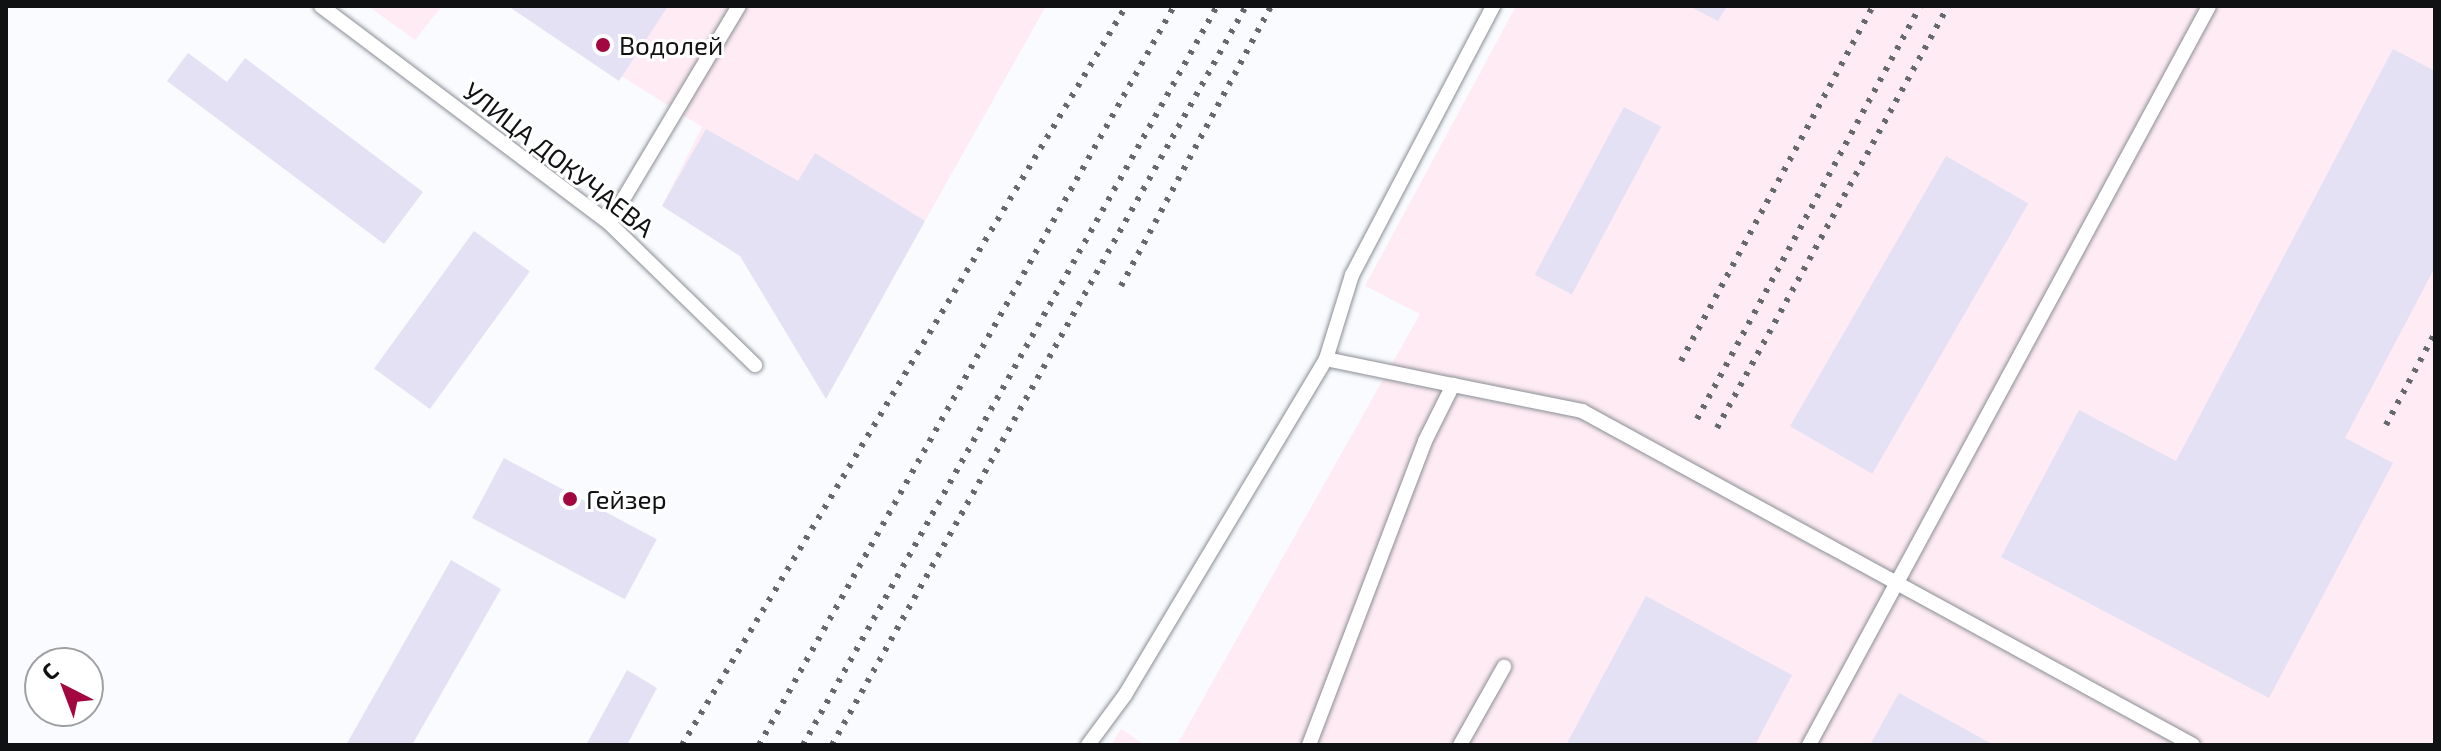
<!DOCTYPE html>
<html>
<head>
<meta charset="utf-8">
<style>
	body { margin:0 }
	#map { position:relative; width:2441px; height:751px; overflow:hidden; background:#f9fbff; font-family:"Exo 2",sans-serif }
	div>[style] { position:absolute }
	.industrial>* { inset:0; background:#feebf3 }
	.building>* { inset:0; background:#e4e1f4; transform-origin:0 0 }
	.roads { filter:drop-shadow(0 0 2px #8a8e94) drop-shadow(0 0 2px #8a8e94) }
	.lane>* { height:14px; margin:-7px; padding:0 7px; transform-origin:7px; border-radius:7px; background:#fff }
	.rail>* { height:6px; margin-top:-3px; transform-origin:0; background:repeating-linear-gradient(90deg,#66686b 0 4px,transparent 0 12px) }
	.dots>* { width:22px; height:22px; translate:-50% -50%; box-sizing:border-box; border:4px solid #fff; border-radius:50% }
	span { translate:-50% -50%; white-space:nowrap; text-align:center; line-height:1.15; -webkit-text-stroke:6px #fff; paint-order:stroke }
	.poi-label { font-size:26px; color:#101113 }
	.left { translate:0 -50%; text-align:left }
	.street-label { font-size:26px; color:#101113 }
	.frame { position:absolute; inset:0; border:8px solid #101113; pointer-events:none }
	.north { position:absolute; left:24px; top:647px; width:80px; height:80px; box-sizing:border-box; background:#fff; border:2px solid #9fa0a1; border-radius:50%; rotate:318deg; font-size:22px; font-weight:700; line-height:32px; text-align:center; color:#101113 }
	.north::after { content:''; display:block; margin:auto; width:28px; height:36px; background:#a3073f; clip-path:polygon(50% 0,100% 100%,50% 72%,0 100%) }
</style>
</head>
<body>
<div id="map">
	<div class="industrial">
		<i style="clip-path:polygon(368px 6px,442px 6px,415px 40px)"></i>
		<i style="clip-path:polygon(511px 6px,1046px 6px,925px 221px,740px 256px,662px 206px,702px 127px)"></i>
		<i style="clip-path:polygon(1516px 6px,2435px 6px,2435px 745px,1177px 745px,1420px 314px,1365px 286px)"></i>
		<i style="clip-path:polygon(1121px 729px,1145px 745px,1111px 745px)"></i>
	</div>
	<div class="building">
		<i style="clip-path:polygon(508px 6px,668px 6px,619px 81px)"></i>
		<i style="clip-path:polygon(1689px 6px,1727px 6px,1718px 21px)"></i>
		<i style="clip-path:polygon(2393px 49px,2435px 71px,2435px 267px,2345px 438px,2393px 463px,2269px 698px,2001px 557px,2079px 410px,2176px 461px)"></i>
		<i style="clip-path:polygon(188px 53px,227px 82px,245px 58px,423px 192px,384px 244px,167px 81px)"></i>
		<i style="left:1624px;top:107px;width:42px;height:190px;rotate:28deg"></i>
		<i style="clip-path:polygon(706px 129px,798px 181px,815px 153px,925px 221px,826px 399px,740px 256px,662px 206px)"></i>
		<i style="left:1946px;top:156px;width:95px;height:312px;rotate:30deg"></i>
		<i style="left:474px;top:231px;width:69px;height:170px;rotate:36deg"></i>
		<i style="left:504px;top:458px;width:173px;height:68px;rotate:28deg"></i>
		<i style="clip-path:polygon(451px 560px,501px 589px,412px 745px,346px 745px)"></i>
		<i style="clip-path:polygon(1646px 596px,1792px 675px,1755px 745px,1566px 745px)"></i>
		<i style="clip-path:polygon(627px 670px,657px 688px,627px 745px,586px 745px)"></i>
		<i style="clip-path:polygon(1899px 693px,1994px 745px,1870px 745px)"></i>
	</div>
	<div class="roads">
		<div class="lane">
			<i style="left:321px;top:6px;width:361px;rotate:37deg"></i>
			<i style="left:609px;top:223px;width:204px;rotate:44.2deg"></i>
			<i style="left:609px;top:223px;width:253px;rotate:-59.1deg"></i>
			<i style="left:1326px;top:359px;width:130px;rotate:11.6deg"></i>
			<i style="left:1088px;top:745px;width:62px;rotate:-53.5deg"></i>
			<i style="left:1125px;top:695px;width:392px;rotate:-59.1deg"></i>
			<i style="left:1326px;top:359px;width:88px;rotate:-72.8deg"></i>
			<i style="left:1352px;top:275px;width:304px;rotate:-62.3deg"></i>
			<i style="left:1309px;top:745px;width:325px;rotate:-69.1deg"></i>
			<i style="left:1425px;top:441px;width:63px;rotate:-63.4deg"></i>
			<i style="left:1453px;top:385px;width:132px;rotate:11.4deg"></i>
			<i style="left:1582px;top:411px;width:696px;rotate:28.66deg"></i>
			<i style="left:1460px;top:745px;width:90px;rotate:-60.6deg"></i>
			<i style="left:1809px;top:745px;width:840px;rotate:-61.57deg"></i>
		</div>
	</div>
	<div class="rail">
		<i style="left:1121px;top:286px;width:318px;rotate:-61.8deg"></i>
		<i style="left:1681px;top:361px;width:404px;rotate:-61.6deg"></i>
		<i style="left:1697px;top:419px;width:469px;rotate:-61.6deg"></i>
		<i style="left:2386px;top:425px;width:104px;rotate:-62deg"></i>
		<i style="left:1717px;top:428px;width:481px;rotate:-61.3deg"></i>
		<i style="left:682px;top:745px;width:862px;rotate:-59deg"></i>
		<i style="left:759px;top:745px;width:848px;rotate:-60.68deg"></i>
		<i style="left:803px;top:745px;width:847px;rotate:-60.74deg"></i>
		<i style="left:832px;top:745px;width:847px;rotate:-60.74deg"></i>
	</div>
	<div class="dots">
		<i style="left:603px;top:45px;background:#a3073f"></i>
		<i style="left:570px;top:499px;background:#a3073f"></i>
	</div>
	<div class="poi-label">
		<span class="left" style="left:619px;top:45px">Водолей</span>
		<span class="left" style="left:586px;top:499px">Гейзер</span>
	</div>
	<div class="street-label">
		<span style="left:559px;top:159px;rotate:38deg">УЛИЦА ДОКУЧАЕВА</span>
	</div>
	<div class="frame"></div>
	<div class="north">С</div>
</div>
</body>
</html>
